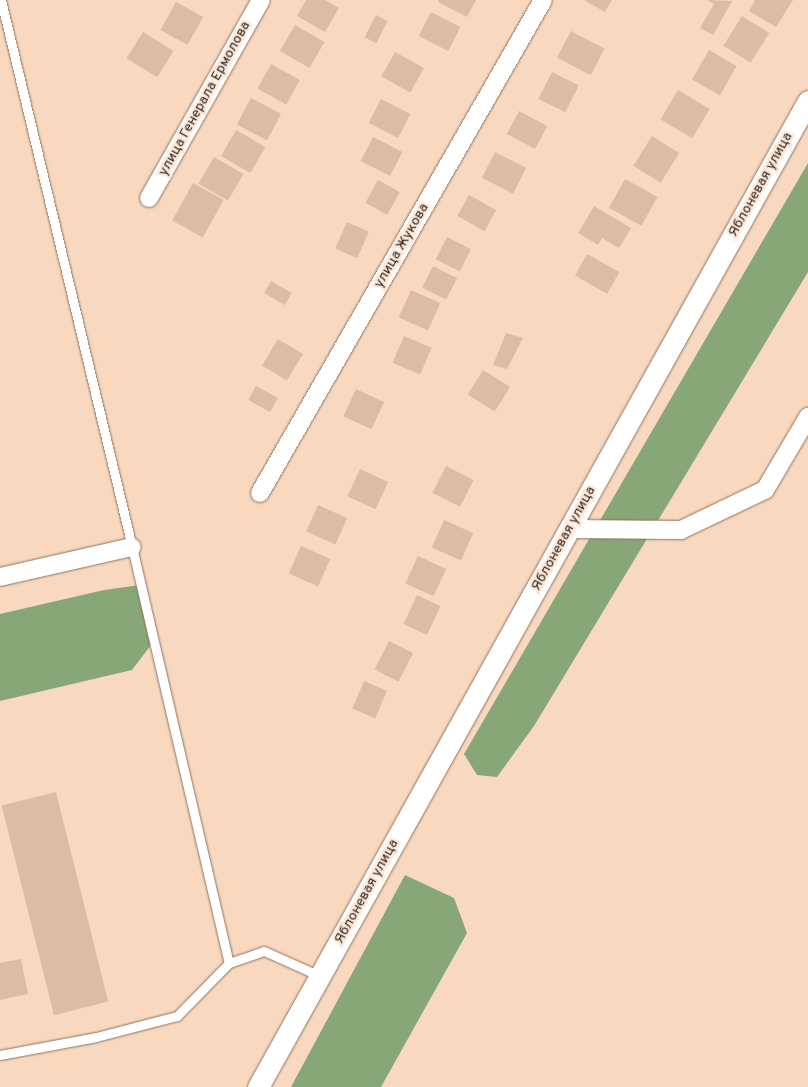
<!DOCTYPE html>
<html>
<head>
<meta charset="utf-8">
<style>
	body { margin:0 }
	#map { position:relative; width:808px; height:1087px; overflow:hidden; background:#f8d8bf; font-family:Overpass,sans-serif }
	div>[style] { position:absolute }
	.forest>* { inset:0; background:#88a777 }
	.building>* { inset:0; background:#dcbca4; transform-origin:0 0 }
	.roads { filter:drop-shadow(0 0 1px #90735d) drop-shadow(0 0 1px #90735d) }
	.service>* { height:9px; margin:-4.5px; padding:0 4.5px; transform-origin:4.5px; border-radius:4.5px; background:#fff }
	.minor>* { height:18px; margin:-9px; padding:0 9px; transform-origin:9px; border-radius:9px; background:#fff }
	.tertiary>* { height:21px; margin:-10.5px; padding:0 10.5px; transform-origin:10.5px; border-radius:10.5px; background:#fff }
	span { translate:-50% -50%; white-space:nowrap; text-align:center; line-height:1.15; -webkit-text-stroke:5px #fce8d9; paint-order:stroke }
	.street-label { font-size:14px; color:#30241b }
</style>
</head>
<body>
<div id="map">
	<div class="forest">
		<i style="clip-path:polygon(808px 163px,808px 272px,534px 726px,497px 777px,477px 775px,464px 754px)"></i>
		<i style="clip-path:polygon(140px 585px,151px 645px,132px 670px,0 701px,0 614px,104px 590px)"></i>
		<i style="clip-path:polygon(405px 875px,454px 898px,467px 933px,381px 1087px,291px 1087px)"></i>
	</div>
	<div class="building">
		<i style="clip-path:polygon(306px 0,325px 0,339px 8px,325px 32px,297px 16px)"></i>
		<i style="clip-path:polygon(439px 0,476px 0,467px 17px,438px 2px)"></i>
		<i style="clip-path:polygon(584px 0,612px 0,605px 12px)"></i>
		<i style="clip-path:polygon(707px 0,732px 1px,713px 35px,700px 28px,714px 4px)"></i>
		<i style="clip-path:polygon(755px 0,793px 0,776px 27px,749px 11px)"></i>
		<i style="left:176px;top:2px;width:31px;height:32px;rotate:29deg"></i>
		<i style="left:431px;top:12px;width:33px;height:27px;rotate:27deg"></i>
		<i style="left:376px;top:15px;width:13px;height:25px;rotate:27deg"></i>
		<i style="left:742px;top:16px;width:32px;height:35px;rotate:32deg"></i>
		<i style="left:295px;top:25px;width:34px;height:30px;rotate:30deg"></i>
		<i style="left:571px;top:31px;width:38px;height:30px;rotate:28deg"></i>
		<i style="left:143px;top:32px;width:36px;height:31px;rotate:32deg"></i>
		<i style="left:709px;top:50px;width:32px;height:34px;rotate:30deg"></i>
		<i style="left:395px;top:52px;width:33px;height:28px;rotate:29deg"></i>
		<i style="left:271px;top:64px;width:33px;height:28px;rotate:29deg"></i>
		<i style="left:552px;top:72px;width:30px;height:30px;rotate:27deg"></i>
		<i style="left:678px;top:90px;width:37px;height:34px;rotate:31deg"></i>
		<i style="left:251px;top:98px;width:34px;height:30px;rotate:28deg"></i>
		<i style="left:381px;top:99px;width:33px;height:27px;rotate:27deg"></i>
		<i style="left:519px;top:111px;width:32px;height:26px;rotate:28deg"></i>
		<i style="left:236px;top:130px;width:34px;height:30px;rotate:30deg"></i>
		<i style="left:652px;top:136px;width:32px;height:35px;rotate:32deg"></i>
		<i style="left:373px;top:137px;width:33px;height:27px;rotate:27deg"></i>
		<i style="left:495px;top:152px;width:35px;height:29px;rotate:27deg"></i>
		<i style="left:214px;top:157px;width:34px;height:31px;rotate:30deg"></i>
		<i style="left:625px;top:179px;width:37px;height:33px;rotate:29deg"></i>
		<i style="left:378px;top:180px;width:25px;height:26px;rotate:29deg"></i>
		<i style="left:193px;top:183px;width:35px;height:43px;rotate:29deg"></i>
		<i style="left:469px;top:195px;width:31px;height:24px;rotate:29deg"></i>
		<i style="clip-path:polygon(594px 206px,631px 228px,619px 248px,602px 238px,598px 245px,578px 233px)"></i>
		<i style="left:347px;top:222px;width:24px;height:29px;rotate:24deg"></i>
		<i style="left:447px;top:237px;width:27px;height:25px;rotate:27deg"></i>
		<i style="left:587px;top:254px;width:37px;height:25px;rotate:29deg"></i>
		<i style="left:433px;top:266px;width:27px;height:24px;rotate:27deg"></i>
		<i style="left:271px;top:281px;width:24px;height:14px;rotate:30deg"></i>
		<i style="left:411px;top:290px;width:32px;height:30px;rotate:24deg"></i>
		<i style="clip-path:polygon(506px 333px,523px 338px,507px 369px,493px 365px)"></i>
		<i style="left:404px;top:336px;width:30px;height:29px;rotate:23deg"></i>
		<i style="left:278px;top:339px;width:29px;height:31px;rotate:31deg"></i>
		<i style="left:483px;top:370px;width:32px;height:29px;rotate:32deg"></i>
		<i style="left:256px;top:386px;width:25px;height:16px;rotate:29deg"></i>
		<i style="left:356px;top:389px;width:31px;height:30px;rotate:25deg"></i>
		<i style="left:446px;top:466px;width:31px;height:30px;rotate:27deg"></i>
		<i style="left:360px;top:469px;width:31px;height:30px;rotate:25deg"></i>
		<i style="left:318px;top:505px;width:32px;height:29px;rotate:24deg"></i>
		<i style="left:444px;top:520px;width:32px;height:30px;rotate:24deg"></i>
		<i style="left:301px;top:546px;width:32px;height:30px;rotate:24deg"></i>
		<i style="left:418px;top:556px;width:31px;height:30px;rotate:25deg"></i>
		<i style="left:417px;top:595px;width:26px;height:32px;rotate:25deg"></i>
		<i style="left:389px;top:641px;width:27px;height:32px;rotate:27deg"></i>
		<i style="left:364px;top:681px;width:25px;height:30px;rotate:23deg"></i>
		<i style="left:56px;top:792px;width:216px;height:56px;rotate:76deg"></i>
		<i style="clip-path:polygon(21px 959px,28px 994px,0 1000px,0 963px)"></i>
	</div>
	<div class="roads">
		<div class="service">
			<i style="left:1px;top:0;width:562px;rotate:76.53deg"></i>
			<i style="left:132px;top:547px;width:427px;rotate:76.9deg"></i>
			<i style="left:0;top:1055px;width:98px;rotate:-10.6deg"></i>
			<i style="left:96px;top:1037px;width:84px;rotate:-14.5deg"></i>
			<i style="left:177px;top:1016px;width:74px;rotate:-45.5deg"></i>
			<i style="left:229px;top:963px;width:37px;rotate:-19deg"></i>
			<i style="left:264px;top:951px;width:61px;rotate:24.1deg"></i>
		</div>
		<div class="minor">
			<i style="left:149px;top:198px;width:227px;rotate:-60.5deg"></i>
			<i style="left:260px;top:493px;width:568px;rotate:-60.14deg"></i>
			<i style="left:569px;top:529px;width:112px;rotate:0.5deg"></i>
			<i style="left:681px;top:530px;width:93px;rotate:-25.5deg"></i>
			<i style="left:765px;top:490px;width:85px;rotate:-59.5deg"></i>
			<i style="left:0;top:577px;width:135px;rotate:-12.8deg"></i>
		</div>
		<div class="tertiary">
			<i style="left:258px;top:1087px;width:1129px;rotate:-60.85deg"></i>
		</div>
	</div>
	<div class="street-label">
		<span style="left:205px;top:99px;rotate:-61deg">улица Генерала Ермолова</span>
		<span style="left:761px;top:185px;rotate:-61deg">Яблоневая улица</span>
		<span style="left:402px;top:246px;rotate:-60deg">улица Жукова</span>
		<span style="left:564px;top:539px;rotate:-61deg">Яблоневая улица</span>
		<span style="left:367px;top:892px;rotate:-61deg">Яблоневая улица</span>
	</div>
</div>
</body>
</html>
